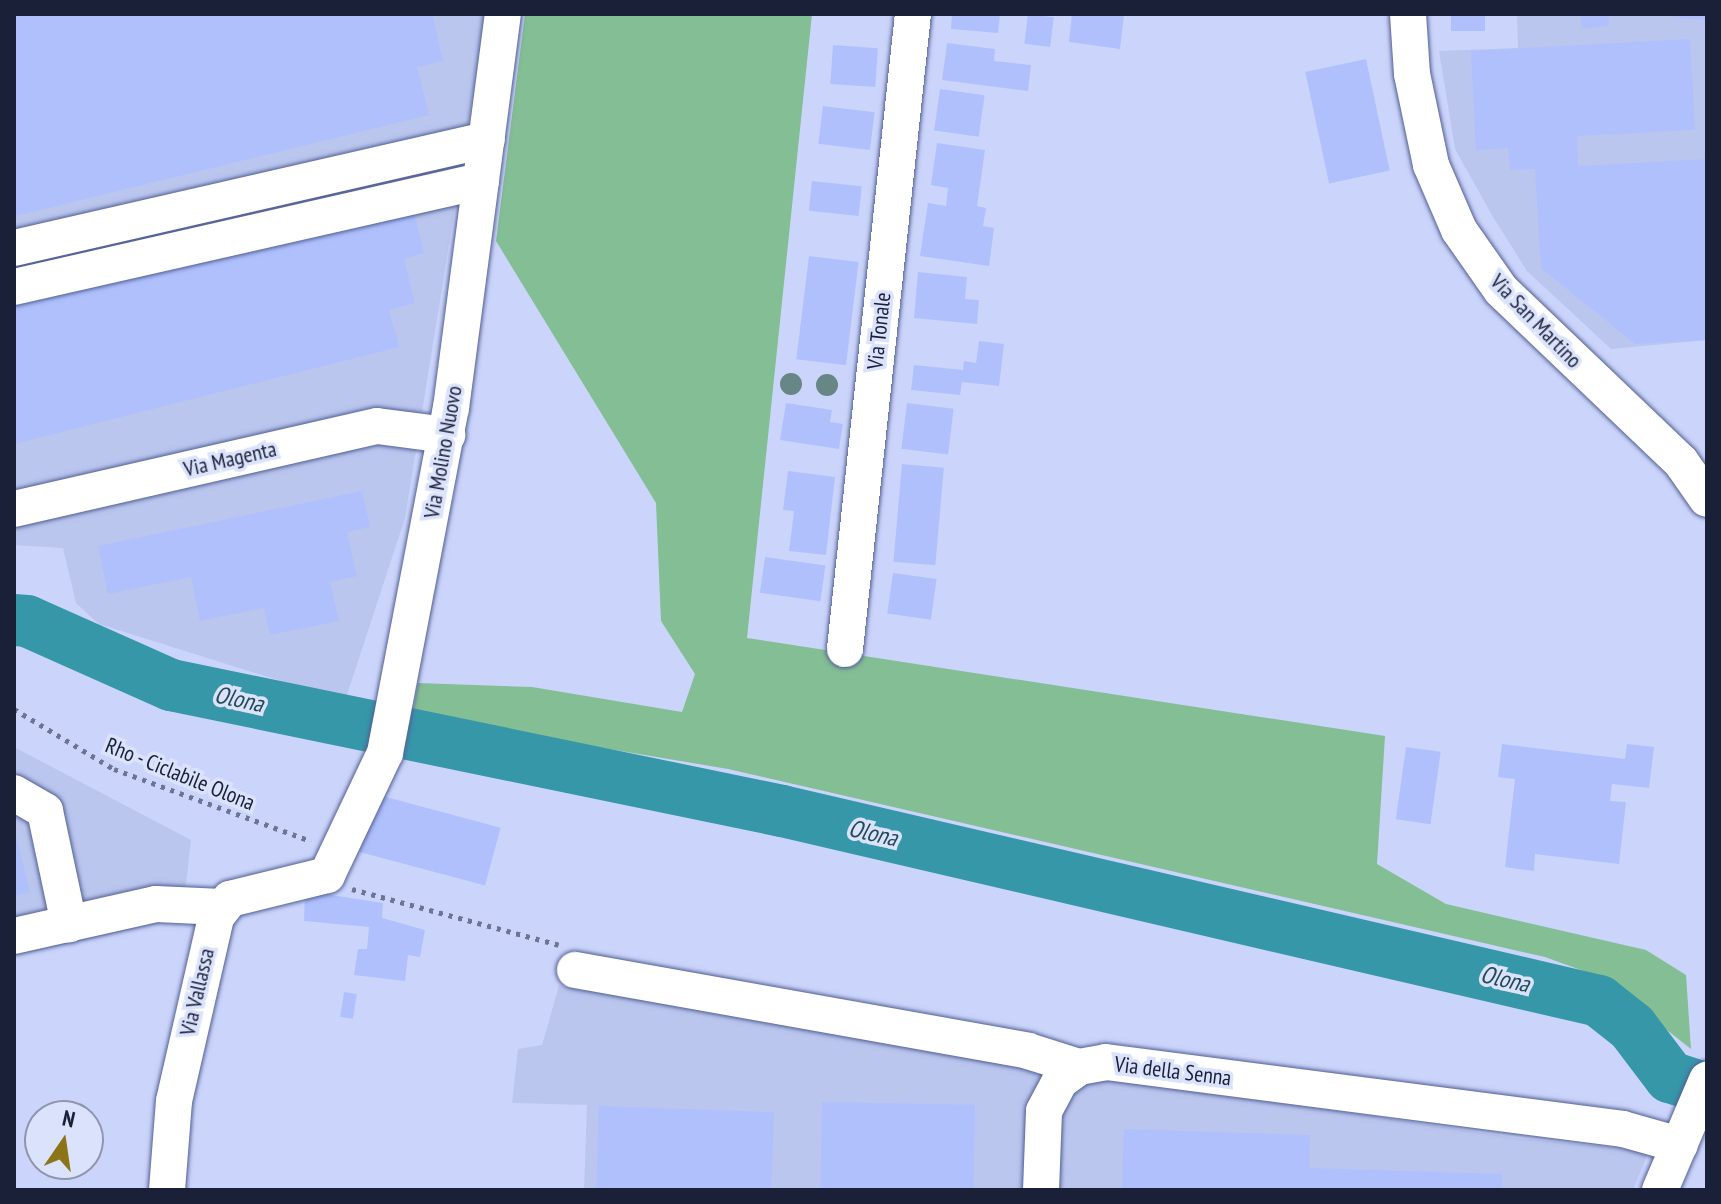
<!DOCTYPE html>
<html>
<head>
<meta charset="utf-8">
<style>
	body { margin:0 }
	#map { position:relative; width:1721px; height:1204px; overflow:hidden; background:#cbd5fb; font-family:"PT Sans Narrow",sans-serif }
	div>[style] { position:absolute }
	.built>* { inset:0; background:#bac6ee }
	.green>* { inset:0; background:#84be94 }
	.river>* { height:52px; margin:-26px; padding:0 26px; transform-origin:26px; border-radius:26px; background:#3697a9 }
	.building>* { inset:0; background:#afc0fd; transform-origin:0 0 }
	.path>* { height:5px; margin-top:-2.5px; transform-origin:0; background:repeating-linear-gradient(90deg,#6d7593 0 4px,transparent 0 10px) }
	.roads { filter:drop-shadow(0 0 2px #515e94) drop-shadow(0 0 2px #515e94) }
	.minor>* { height:36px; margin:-18px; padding:0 18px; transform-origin:18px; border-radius:18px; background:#fff }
	.trees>* { width:22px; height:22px; margin:-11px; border-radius:50%; background:#678686 }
	span { translate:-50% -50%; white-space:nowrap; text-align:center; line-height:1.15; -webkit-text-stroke:7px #dbe3fc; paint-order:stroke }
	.street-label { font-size:22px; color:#1a2037 }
	.water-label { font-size:24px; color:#214c54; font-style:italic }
	.frame { position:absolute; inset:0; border:16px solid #1a2037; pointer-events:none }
	.north { position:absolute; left:24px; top:1100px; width:80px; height:80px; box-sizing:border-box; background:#dbe3fc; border:2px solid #8e95ad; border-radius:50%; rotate:13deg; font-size:22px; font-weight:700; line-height:32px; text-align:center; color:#1a2037 }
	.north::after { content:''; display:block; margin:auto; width:28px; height:36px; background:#8c7418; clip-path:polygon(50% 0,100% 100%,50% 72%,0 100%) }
</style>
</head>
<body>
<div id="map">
	<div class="built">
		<i style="clip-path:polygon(14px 14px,486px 14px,405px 518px,345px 701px,99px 624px,76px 603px,63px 548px,14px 545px)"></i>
		<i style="clip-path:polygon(1517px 14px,1707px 14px,1707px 340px,1611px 349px,1527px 271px,1493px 217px,1455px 149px,1439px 51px,1518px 48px)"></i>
		<i style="clip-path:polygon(14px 747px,191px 840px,182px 918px,14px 956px)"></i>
		<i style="clip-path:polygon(559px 986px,1103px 1075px,1516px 1138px,1649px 1151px,1633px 1190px,584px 1190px,587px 1105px,512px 1103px,518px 1049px,542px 1045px)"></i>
	</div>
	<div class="green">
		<i style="clip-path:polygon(525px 14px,812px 14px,747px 638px,1385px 736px,1377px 864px,1446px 904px,1646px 950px,1686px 975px,1691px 1049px,1600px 977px,1545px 957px,728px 769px,412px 716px,418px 683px,532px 687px,682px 712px,695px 674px,661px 621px,656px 503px,496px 241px)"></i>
	</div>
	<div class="river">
		<i style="left:14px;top:620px;width:13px;rotate:4deg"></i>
		<i style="left:27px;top:621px;width:158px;rotate:24deg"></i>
		<i style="left:171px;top:685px;width:624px;rotate:11.65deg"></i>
		<i style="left:782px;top:811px;width:839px;rotate:13.09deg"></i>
		<i style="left:1599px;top:1001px;width:42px;rotate:38.2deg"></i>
		<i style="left:1632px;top:1027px;width:63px;rotate:52.8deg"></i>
		<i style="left:1670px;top:1077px;width:39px;rotate:18deg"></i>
	</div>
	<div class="building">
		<i style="clip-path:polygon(14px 14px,432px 14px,443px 61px,417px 67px,429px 115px,15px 216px)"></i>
		<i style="clip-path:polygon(952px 14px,1000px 14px,998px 33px,951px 29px)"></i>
		<i style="left:1028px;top:14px;width:26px;height:30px;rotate:7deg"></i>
		<i style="clip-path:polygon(1072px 14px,1124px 14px,1120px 49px,1069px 42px)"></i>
		<i style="left:1451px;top:14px;width:34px;height:17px"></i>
		<i style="clip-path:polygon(1580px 14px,1608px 14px,1609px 26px,1582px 29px)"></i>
		<i style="clip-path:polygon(1673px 14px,1707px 14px,1707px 20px,1673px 17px)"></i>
		<i style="clip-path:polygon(1690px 39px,1695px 130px,1577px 136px,1578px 166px,1707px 159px,1707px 340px,1635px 344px,1541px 268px,1535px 169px,1510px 170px,1508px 148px,1476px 150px,1471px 51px)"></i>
		<i style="clip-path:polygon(947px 43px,995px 49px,994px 61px,1031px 65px,1028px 91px,942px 80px)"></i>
		<i style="left:833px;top:45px;width:45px;height:39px;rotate:4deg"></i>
		<i style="left:1366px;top:59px;width:114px;height:62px;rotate:78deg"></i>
		<i style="left:940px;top:89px;width:45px;height:42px;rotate:8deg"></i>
		<i style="left:823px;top:106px;width:52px;height:38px;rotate:7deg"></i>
		<i style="clip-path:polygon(937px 143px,985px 150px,977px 206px,986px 208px,983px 226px,994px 228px,989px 266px,920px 256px,928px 203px,946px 206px,948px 188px,931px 185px)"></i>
		<i style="left:812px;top:181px;width:50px;height:30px;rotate:6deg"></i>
		<i style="clip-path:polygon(412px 204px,424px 253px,404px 259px,415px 303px,389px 310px,399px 347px,14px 444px,14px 303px)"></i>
		<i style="left:809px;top:256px;width:50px;height:104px;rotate:7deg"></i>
		<i style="clip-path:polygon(918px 272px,967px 277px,965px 299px,979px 300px,977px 324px,914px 318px)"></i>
		<i style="clip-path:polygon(979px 341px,1004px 344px,999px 386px,962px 382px,960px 395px,911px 390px,914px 365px,963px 370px,964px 361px,976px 363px)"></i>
		<i style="clip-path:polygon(786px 403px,832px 410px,830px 422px,843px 424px,839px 449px,780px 440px)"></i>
		<i style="left:907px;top:403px;width:47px;height:46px;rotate:7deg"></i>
		<i style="left:902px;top:464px;width:42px;height:98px;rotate:5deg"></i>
		<i style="clip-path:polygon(788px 471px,835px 477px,826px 555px,789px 551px,794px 511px,783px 510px)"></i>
		<i style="clip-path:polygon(362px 491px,370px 527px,347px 532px,357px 576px,330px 582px,339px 621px,270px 635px,264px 608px,200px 621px,191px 577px,108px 594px,98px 546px)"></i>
		<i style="left:765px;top:557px;width:61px;height:36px;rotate:8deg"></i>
		<i style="left:893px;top:573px;width:44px;height:41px;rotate:8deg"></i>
		<i style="clip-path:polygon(1502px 744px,1625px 759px,1627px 744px,1654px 747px,1649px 788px,1612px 784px,1610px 801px,1626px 802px,1619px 864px,1535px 854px,1534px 871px,1505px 867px,1515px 779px,1498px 777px)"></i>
		<i style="left:1406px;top:747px;width:35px;height:73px;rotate:8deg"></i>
		<i style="left:375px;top:794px;width:130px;height:60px;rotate:15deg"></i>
		<i style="clip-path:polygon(14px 828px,30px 892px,14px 896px)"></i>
		<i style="clip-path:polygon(305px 891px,383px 903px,382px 918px,425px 930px,420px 957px,408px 955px,405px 981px,354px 975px,358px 949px,367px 949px,369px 927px,304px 921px)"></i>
		<i style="left:344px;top:992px;width:13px;height:25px;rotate:9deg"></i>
		<i style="left:822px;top:1102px;width:153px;height:88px;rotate:1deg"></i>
		<i style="left:599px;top:1106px;width:175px;height:84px;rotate:2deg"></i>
		<i style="clip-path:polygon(1124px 1129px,1310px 1135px,1309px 1168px,1502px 1174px,1502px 1190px,1122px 1190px)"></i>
	</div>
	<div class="path">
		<i style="left:14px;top:709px;width:117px;rotate:31deg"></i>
		<i style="left:114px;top:769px;width:210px;rotate:20.1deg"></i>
		<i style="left:352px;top:889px;width:214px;rotate:15.1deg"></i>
	</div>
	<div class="roads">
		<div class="minor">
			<i style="left:1408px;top:14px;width:60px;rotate:86.2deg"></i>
			<i style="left:1412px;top:74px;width:93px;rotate:78.2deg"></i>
			<i style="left:1431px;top:165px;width:71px;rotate:66.7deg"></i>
			<i style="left:1459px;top:230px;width:73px;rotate:55deg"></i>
			<i style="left:1501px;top:290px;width:249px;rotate:43.7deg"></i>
			<i style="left:1681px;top:462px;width:45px;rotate:54.9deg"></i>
			<i style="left:14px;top:248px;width:485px;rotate:-12.9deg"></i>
			<i style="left:14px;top:287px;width:479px;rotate:-12.8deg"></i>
			<i style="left:14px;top:509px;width:372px;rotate:-12.9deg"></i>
			<i style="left:377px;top:426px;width:71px;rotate:7.3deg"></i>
			<i style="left:845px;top:649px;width:639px;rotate:-83.89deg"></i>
			<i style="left:14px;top:793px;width:36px;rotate:30deg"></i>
			<i style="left:45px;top:811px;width:116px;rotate:78deg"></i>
			<i style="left:14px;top:936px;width:146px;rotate:-12.7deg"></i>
			<i style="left:156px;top:904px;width:66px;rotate:2.6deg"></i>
			<i style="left:575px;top:970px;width:460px;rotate:10.1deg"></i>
			<i style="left:1028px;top:1051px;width:53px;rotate:17.4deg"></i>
			<i style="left:1079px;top:1067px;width:27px;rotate:-10deg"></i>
			<i style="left:1106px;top:1062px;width:521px;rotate:7.38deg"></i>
			<i style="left:1623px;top:1129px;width:59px;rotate:15.7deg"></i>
			<i style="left:167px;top:1190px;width:89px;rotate:-85.5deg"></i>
			<i style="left:174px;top:1101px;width:189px;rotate:-77.1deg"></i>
			<i style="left:216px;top:917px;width:23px;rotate:-52deg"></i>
			<i style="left:230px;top:899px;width:100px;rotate:-13.9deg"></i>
			<i style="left:327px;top:875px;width:135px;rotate:-64.6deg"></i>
			<i style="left:385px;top:753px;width:351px;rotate:-79.2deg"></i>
			<i style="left:451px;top:408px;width:397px;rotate:-82.5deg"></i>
			<i style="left:1041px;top:1190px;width:79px;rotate:-87.8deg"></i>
			<i style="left:1044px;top:1111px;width:34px;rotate:-62deg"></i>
			<i style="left:1060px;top:1081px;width:24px;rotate:-36deg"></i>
			<i style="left:1660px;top:1190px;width:120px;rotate:-66.9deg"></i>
		</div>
	</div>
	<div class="trees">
		<i style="left:791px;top:384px"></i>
		<i style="left:827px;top:385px"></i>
	</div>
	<div class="street-label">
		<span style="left:1536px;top:321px;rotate:46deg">Via San Martino</span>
		<span style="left:879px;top:331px;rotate:-84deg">Via Tonale</span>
		<span style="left:443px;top:452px;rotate:-80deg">Via Molino Nuovo</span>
		<span style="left:230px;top:459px;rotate:-13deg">Via Magenta</span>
		<span style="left:180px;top:774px;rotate:22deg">Rho - Ciclabile Olona</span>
		<span style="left:197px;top:992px;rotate:-77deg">Via Vallassa</span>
		<span style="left:1173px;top:1071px;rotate:7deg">Via della Senna</span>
	</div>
	<div class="water-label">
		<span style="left:239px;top:699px;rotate:12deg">Olona</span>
		<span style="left:873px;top:833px;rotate:13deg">Olona</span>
		<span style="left:1505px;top:979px;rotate:13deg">Olona</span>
	</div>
	<div class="frame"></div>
	<div class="north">N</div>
</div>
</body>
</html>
